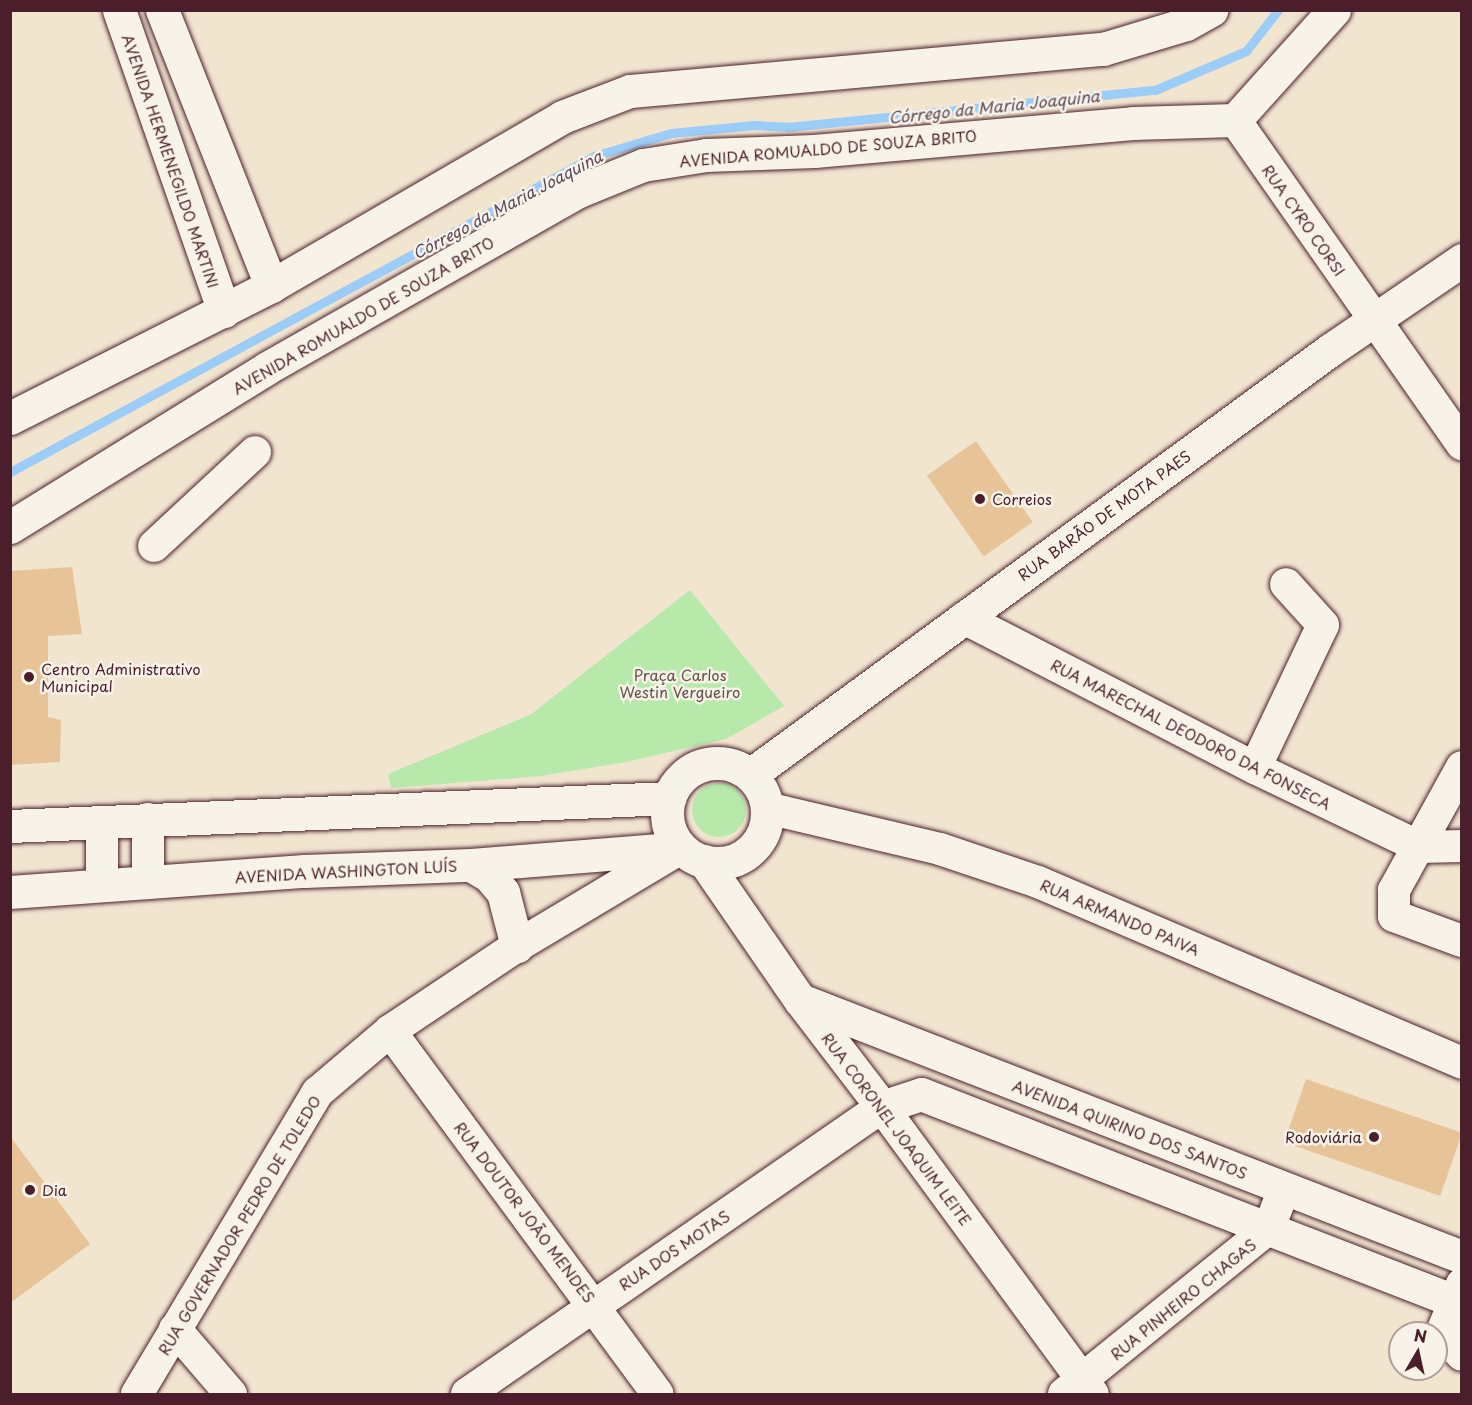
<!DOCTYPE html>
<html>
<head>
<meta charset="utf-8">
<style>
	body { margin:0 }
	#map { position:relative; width:1472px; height:1405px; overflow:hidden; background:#f2e5d0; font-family:"Playpen Sans",sans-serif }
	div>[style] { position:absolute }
	.green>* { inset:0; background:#b6e9aa }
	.round { border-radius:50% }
	.stream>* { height:9px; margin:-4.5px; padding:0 4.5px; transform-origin:4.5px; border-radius:4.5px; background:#9cccf8 }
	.building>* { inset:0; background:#e6c498; transform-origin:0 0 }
	.roads { filter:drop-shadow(0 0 2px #4a1f2b) drop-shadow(0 0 2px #4a1f2b) }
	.minor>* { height:32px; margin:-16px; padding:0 16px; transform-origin:16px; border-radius:16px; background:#f7f3e8 }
	.major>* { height:33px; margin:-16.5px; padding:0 16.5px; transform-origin:16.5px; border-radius:16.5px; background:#f7f3e8 }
	.major>.ring { margin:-16.5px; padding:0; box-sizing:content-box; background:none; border:33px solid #f7f3e8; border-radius:50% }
	.dots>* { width:16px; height:16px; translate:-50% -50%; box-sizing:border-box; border:3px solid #f7f3e8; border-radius:50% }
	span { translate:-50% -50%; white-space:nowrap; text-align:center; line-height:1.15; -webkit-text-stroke:5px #f7f3e8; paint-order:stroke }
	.street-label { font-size:15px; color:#4a1f2b }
	.poi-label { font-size:15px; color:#4a1f2b }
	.left { translate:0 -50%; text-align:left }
	.right { translate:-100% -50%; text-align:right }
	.park-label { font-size:15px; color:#65524b }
	.water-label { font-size:16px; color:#5e4a5e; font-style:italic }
	.frame { position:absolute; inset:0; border:12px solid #4a1f2b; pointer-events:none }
	.north { position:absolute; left:1388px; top:1321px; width:60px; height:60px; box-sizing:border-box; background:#f7f3e8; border:2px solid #b29e9c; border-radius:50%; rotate:9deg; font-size:16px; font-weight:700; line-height:24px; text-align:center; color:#4a1f2b }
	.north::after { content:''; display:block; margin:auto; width:21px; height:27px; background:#4a1f2b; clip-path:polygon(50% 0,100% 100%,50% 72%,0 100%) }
</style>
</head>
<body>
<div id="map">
	<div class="green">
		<i style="clip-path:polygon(690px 590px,784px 706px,726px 739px,626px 762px,541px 776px,391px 788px,388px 774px,530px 715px)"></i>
		<i class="round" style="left:692px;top:783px;width:54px;height:54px"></i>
	</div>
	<div class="stream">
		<i style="left:10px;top:472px;width:664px;rotate:-28.42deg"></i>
		<i style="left:594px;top:156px;width:80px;rotate:-16.6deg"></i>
		<i style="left:671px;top:133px;width:83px;rotate:-5.5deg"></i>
		<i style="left:754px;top:125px;width:34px;rotate:3deg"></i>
		<i style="left:788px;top:127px;width:369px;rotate:-5.8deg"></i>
		<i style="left:1155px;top:90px;width:99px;rotate:-23.2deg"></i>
		<i style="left:1246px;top:51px;width:52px;rotate:-52deg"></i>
	</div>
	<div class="building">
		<i style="left:976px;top:441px;width:99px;height:60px;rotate:55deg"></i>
		<i style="clip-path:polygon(72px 567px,82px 634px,48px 636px,48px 717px,61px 720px,60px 762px,10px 765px,10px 571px)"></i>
		<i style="left:1306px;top:1079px;width:165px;height:67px;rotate:19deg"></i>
		<i style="clip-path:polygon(10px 1136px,90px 1244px,13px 1301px,10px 1298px)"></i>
	</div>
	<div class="roads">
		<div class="minor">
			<i style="left:1235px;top:120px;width:396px;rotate:55deg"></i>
			<i style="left:154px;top:546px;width:138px;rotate:-42.9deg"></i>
			<i style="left:964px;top:618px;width:327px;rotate:27.3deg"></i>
			<i style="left:1255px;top:768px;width:183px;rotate:25.6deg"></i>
			<i style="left:1420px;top:847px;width:42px;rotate:-1.4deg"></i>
			<i style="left:1462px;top:767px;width:141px;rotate:118.9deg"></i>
			<i style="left:1394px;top:890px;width:26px;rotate:90deg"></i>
			<i style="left:1394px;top:916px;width:72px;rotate:20.2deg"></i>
			<i style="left:1255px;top:768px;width:158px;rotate:-64.6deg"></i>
			<i style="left:1323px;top:625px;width:55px;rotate:-132.1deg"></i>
			<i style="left:767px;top:808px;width:178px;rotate:13.3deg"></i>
			<i style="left:940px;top:849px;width:103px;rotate:18.6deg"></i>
			<i style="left:1038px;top:882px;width:461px;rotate:23.1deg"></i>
			<i style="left:148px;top:883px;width:64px;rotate:-90deg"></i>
			<i style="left:102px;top:886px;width:64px;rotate:-90deg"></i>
			<i style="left:390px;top:1031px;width:451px;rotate:53.6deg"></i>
			<i style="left:1462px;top:1284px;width:52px;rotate:112.6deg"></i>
			<i style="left:1442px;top:1332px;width:30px;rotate:49deg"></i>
			<i style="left:175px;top:1329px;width:86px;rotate:49.3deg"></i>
			<i style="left:137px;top:1394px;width:352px;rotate:-59.1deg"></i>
			<i style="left:318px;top:1092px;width:94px;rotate:-40.3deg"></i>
			<i style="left:390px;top:1031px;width:153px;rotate:-33.8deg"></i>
			<i style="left:517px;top:946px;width:191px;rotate:-30.9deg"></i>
			<i style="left:467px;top:1394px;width:505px;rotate:-34.67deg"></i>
			<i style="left:882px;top:1107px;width:356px;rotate:53.7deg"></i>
			<i style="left:1064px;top:1394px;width:264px;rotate:-39deg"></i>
			<i style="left:1269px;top:1228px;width:42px;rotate:-69deg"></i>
		</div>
		<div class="major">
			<i style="left:119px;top:10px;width:319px;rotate:70.8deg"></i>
			<i style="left:162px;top:10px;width:297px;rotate:68.4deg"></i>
			<i style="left:10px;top:418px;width:292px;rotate:-26.8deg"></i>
			<i style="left:271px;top:286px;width:337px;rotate:-30.1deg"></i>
			<i style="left:562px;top:117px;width:73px;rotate:-20.9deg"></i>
			<i style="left:630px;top:91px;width:475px;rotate:-5.1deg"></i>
			<i style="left:1103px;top:49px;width:87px;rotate:-16.8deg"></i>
			<i style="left:1186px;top:24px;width:29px;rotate:-29deg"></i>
			<i style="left:10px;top:527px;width:302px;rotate:-31.7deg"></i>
			<i style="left:267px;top:368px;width:359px;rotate:-29.6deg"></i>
			<i style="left:579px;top:191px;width:69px;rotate:-22.1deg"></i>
			<i style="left:643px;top:165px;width:64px;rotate:-9deg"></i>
			<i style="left:706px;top:155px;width:108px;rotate:-2.1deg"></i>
			<i style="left:814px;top:151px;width:320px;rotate:-5deg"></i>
			<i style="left:1133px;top:123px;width:102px;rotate:-1.7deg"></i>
			<i style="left:1235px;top:120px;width:148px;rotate:-48deg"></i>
			<i class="ring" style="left:667px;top:763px;width:67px;height:67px"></i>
			<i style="left:750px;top:775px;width:719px;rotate:-36.23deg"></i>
			<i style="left:1330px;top:350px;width:160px;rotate:-34.3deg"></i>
			<i style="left:10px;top:826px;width:660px;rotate:-2.43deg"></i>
			<i style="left:704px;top:861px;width:169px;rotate:55.4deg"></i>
			<i style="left:800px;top:1000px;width:135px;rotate:52.5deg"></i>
			<i style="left:882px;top:1107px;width:41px;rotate:-18.4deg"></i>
			<i style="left:921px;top:1094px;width:580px;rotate:21.21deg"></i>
			<i style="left:471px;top:865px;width:21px;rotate:31deg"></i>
			<i style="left:489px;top:876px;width:21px;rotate:49deg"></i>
			<i style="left:503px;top:892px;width:56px;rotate:75.5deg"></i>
			<i style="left:10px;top:892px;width:295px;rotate:-4.1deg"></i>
			<i style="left:304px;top:871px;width:167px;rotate:-2.1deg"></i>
			<i style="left:471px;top:865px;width:211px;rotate:-4.6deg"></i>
			<i style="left:800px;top:1000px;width:710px;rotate:21.22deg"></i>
		</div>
	</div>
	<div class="dots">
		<i style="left:980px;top:499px;background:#4a1f2b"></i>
		<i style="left:29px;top:677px;background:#4a1f2b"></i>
		<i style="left:1374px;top:1137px;background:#4a1f2b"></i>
		<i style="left:30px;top:1190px;background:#4a1f2b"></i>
	</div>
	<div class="street-label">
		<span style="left:828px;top:148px;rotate:-5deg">AVENIDA ROMUALDO DE SOUZA BRITO</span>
		<span style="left:171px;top:161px;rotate:71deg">AVENIDA HERMENEGILDO MARTINI</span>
		<span style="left:1304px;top:220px;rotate:55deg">RUA CYRO CORSI</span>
		<span style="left:363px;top:315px;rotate:-30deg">AVENIDA ROMUALDO DE SOUZA BRITO</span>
		<span style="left:1104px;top:515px;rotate:-36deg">RUA BARÃO DE MOTA PAES</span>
		<span style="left:1191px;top:734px;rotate:27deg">RUA MARECHAL DEODORO DA FONSECA</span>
		<span style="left:346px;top:871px;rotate:-3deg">AVENIDA WASHINGTON LUÍS</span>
		<span style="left:1120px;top:917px;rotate:23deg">RUA ARMANDO PAIVA</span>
		<span style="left:897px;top:1129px;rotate:53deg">RUA CORONEL JOAQUIM LEITE</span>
		<span style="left:1130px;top:1129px;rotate:21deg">AVENIDA QUIRINO DOS SANTOS</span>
		<span style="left:525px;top:1212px;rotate:53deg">RUA DOUTOR JOÃO MENDES</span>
		<span style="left:239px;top:1225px;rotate:-59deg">RUA GOVERNADOR PEDRO DE TOLEDO</span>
		<span style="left:674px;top:1250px;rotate:-34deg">RUA DOS MOTAS</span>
		<span style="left:1183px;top:1299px;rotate:-39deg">RUA PINHEIRO CHAGAS</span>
	</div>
	<div class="poi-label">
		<span class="left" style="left:992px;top:499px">Correios</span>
		<span class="left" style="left:41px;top:677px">Centro Administrativo<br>Municipal</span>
		<span class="right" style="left:1362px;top:1137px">Rodoviária</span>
		<span class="left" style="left:42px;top:1190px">Dia</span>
	</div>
	<div class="park-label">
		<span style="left:680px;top:683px">Praça Carlos<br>Westin Vergueiro</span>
	</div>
	<div class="water-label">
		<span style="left:994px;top:106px;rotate:-6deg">Córrego da Maria Joaquina</span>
		<span style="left:507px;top:204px;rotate:-28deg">Córrego da Maria Joaquina</span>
	</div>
	<div class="frame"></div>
	<div class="north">N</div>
</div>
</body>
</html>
